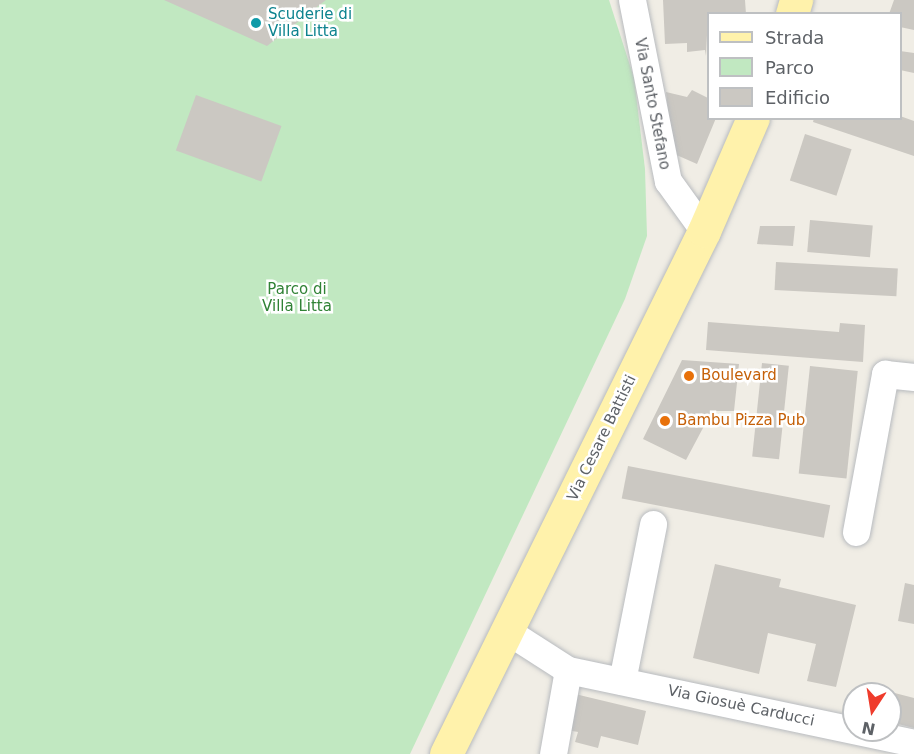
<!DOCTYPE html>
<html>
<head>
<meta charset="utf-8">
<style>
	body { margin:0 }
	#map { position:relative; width:914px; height:754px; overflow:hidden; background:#f0ede5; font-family:"DejaVu Sans",sans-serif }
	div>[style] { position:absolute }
	.green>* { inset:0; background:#c1e8c1 }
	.building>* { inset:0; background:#cbc8c2; transform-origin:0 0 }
	.roads { filter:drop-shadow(0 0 2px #b8bbbf) drop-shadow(0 0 2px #b8bbbf) }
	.minor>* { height:27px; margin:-13.5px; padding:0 13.5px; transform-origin:13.5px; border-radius:13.5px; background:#fff }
	.major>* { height:33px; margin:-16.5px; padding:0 16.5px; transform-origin:16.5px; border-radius:16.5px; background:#fff2ab }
	.dots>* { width:16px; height:16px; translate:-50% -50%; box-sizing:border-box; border:3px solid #fff; border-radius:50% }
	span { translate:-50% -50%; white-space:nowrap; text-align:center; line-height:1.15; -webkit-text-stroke:5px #fff; paint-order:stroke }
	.culture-label { font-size:15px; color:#0d838f }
	.left { translate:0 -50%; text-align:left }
	.street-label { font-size:15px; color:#5d6166 }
	.park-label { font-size:15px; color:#308235 }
	.food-label { font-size:15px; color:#c56008 }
	.legend { position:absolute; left:707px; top:12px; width:195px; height:108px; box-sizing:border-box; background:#fff; border:2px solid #bec0c2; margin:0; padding:8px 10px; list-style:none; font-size:18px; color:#5d6166 }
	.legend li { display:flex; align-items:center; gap:12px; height:30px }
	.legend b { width:30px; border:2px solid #bec0c2 }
	.north { position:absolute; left:842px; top:682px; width:60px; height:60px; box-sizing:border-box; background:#fff; border:2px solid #bec0c2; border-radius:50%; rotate:192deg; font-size:16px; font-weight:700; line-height:24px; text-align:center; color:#5d6166 }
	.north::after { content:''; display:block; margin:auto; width:21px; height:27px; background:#ef3c2c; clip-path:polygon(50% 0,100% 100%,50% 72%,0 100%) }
</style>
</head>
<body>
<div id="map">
	<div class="green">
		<i style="clip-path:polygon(0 0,609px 0,634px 78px,645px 169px,647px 236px,625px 299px,410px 754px,0 754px)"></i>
	</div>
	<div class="building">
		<i style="clip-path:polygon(164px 0,326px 0,267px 46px)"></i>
		<i style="clip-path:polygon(663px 0,745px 0,746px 14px,708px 14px,706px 56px,705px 50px,687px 52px,687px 43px,665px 44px)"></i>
		<i style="clip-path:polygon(894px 0,914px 0,914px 30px,900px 27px,900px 14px,889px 14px)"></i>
		<i style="clip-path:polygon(900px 51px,914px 53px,914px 73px,900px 70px)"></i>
		<i style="clip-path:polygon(692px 90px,708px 98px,708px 118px,716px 118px,697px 164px,672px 153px,666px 92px,687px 97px)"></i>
		<i style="left:196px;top:95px;width:91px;height:59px;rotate:20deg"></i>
		<i style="clip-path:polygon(900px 116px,914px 121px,914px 156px,813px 122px,814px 118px)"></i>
		<i style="left:805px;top:134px;width:49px;height:49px;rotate:18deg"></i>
		<i style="left:810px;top:220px;width:63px;height:32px;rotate:5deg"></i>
		<i style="clip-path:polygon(760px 226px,795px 226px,793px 246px,757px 244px)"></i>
		<i style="left:776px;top:262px;width:122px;height:28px;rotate:3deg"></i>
		<i style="clip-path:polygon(708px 322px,839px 332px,840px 323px,865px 325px,863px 362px,706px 350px)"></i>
		<i style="clip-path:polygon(682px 360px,739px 364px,734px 411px,712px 411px,686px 460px,643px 439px)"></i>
		<i style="left:762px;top:363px;width:27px;height:94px;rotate:6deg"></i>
		<i style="left:810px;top:366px;width:48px;height:108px;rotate:6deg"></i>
		<i style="left:628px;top:466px;width:206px;height:33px;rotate:11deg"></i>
		<i style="clip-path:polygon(715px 564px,781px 579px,779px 587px,856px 605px,836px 687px,807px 681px,816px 644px,768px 633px,759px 674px,693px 658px)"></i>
		<i style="clip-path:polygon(905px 583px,914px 585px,914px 624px,898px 621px)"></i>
		<i style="clip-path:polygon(883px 690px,914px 698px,914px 728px,890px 722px,890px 694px,882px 694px)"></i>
		<i style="clip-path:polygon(575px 694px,646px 711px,638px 745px,601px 736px,598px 748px,575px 742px,578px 732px,567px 730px)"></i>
	</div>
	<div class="roads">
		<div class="minor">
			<i style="left:632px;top:0;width:185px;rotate:78.8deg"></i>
			<i style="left:668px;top:181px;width:62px;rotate:54.2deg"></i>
			<i style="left:856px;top:532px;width:161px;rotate:-79.6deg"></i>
			<i style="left:885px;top:374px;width:29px;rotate:6deg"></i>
			<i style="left:507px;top:631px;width:72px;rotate:32.6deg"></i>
			<i style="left:568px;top:670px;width:354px;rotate:11.9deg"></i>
			<i style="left:622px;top:681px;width:160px;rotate:-78.8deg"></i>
			<i style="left:553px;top:754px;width:85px;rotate:-79.9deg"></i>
		</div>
		<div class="major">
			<i style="left:792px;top:14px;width:15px;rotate:-74deg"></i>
			<i style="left:446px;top:754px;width:583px;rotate:-63.74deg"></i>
			<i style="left:704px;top:231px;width:123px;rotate:-66.6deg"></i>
		</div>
	</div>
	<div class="dots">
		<i style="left:256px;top:23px;background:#0f9aa8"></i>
		<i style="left:689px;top:376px;background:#e8710a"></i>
		<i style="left:665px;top:421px;background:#e8710a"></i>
	</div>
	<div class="culture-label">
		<span class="left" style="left:268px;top:23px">Scuderie di<br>Villa Litta</span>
	</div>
	<div class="street-label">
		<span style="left:652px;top:104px;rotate:79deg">Via Santo Stefano</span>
		<span style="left:602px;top:438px;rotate:-64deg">Via Cesare Battisti</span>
		<span style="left:741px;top:706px;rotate:12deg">Via Giosuè Carducci</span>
	</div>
	<div class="park-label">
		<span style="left:297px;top:298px">Parco di<br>Villa Litta</span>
	</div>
	<div class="food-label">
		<span class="left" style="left:701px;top:376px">Boulevard</span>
		<span class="left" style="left:677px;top:421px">Bambu Pizza Pub</span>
	</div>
	<ul class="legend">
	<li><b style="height:8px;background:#fff2ab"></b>Strada</li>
	<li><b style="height:16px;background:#c1e8c1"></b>Parco</li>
	<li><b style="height:16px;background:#cbc8c2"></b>Edificio</li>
	</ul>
	<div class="north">N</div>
</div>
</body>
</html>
